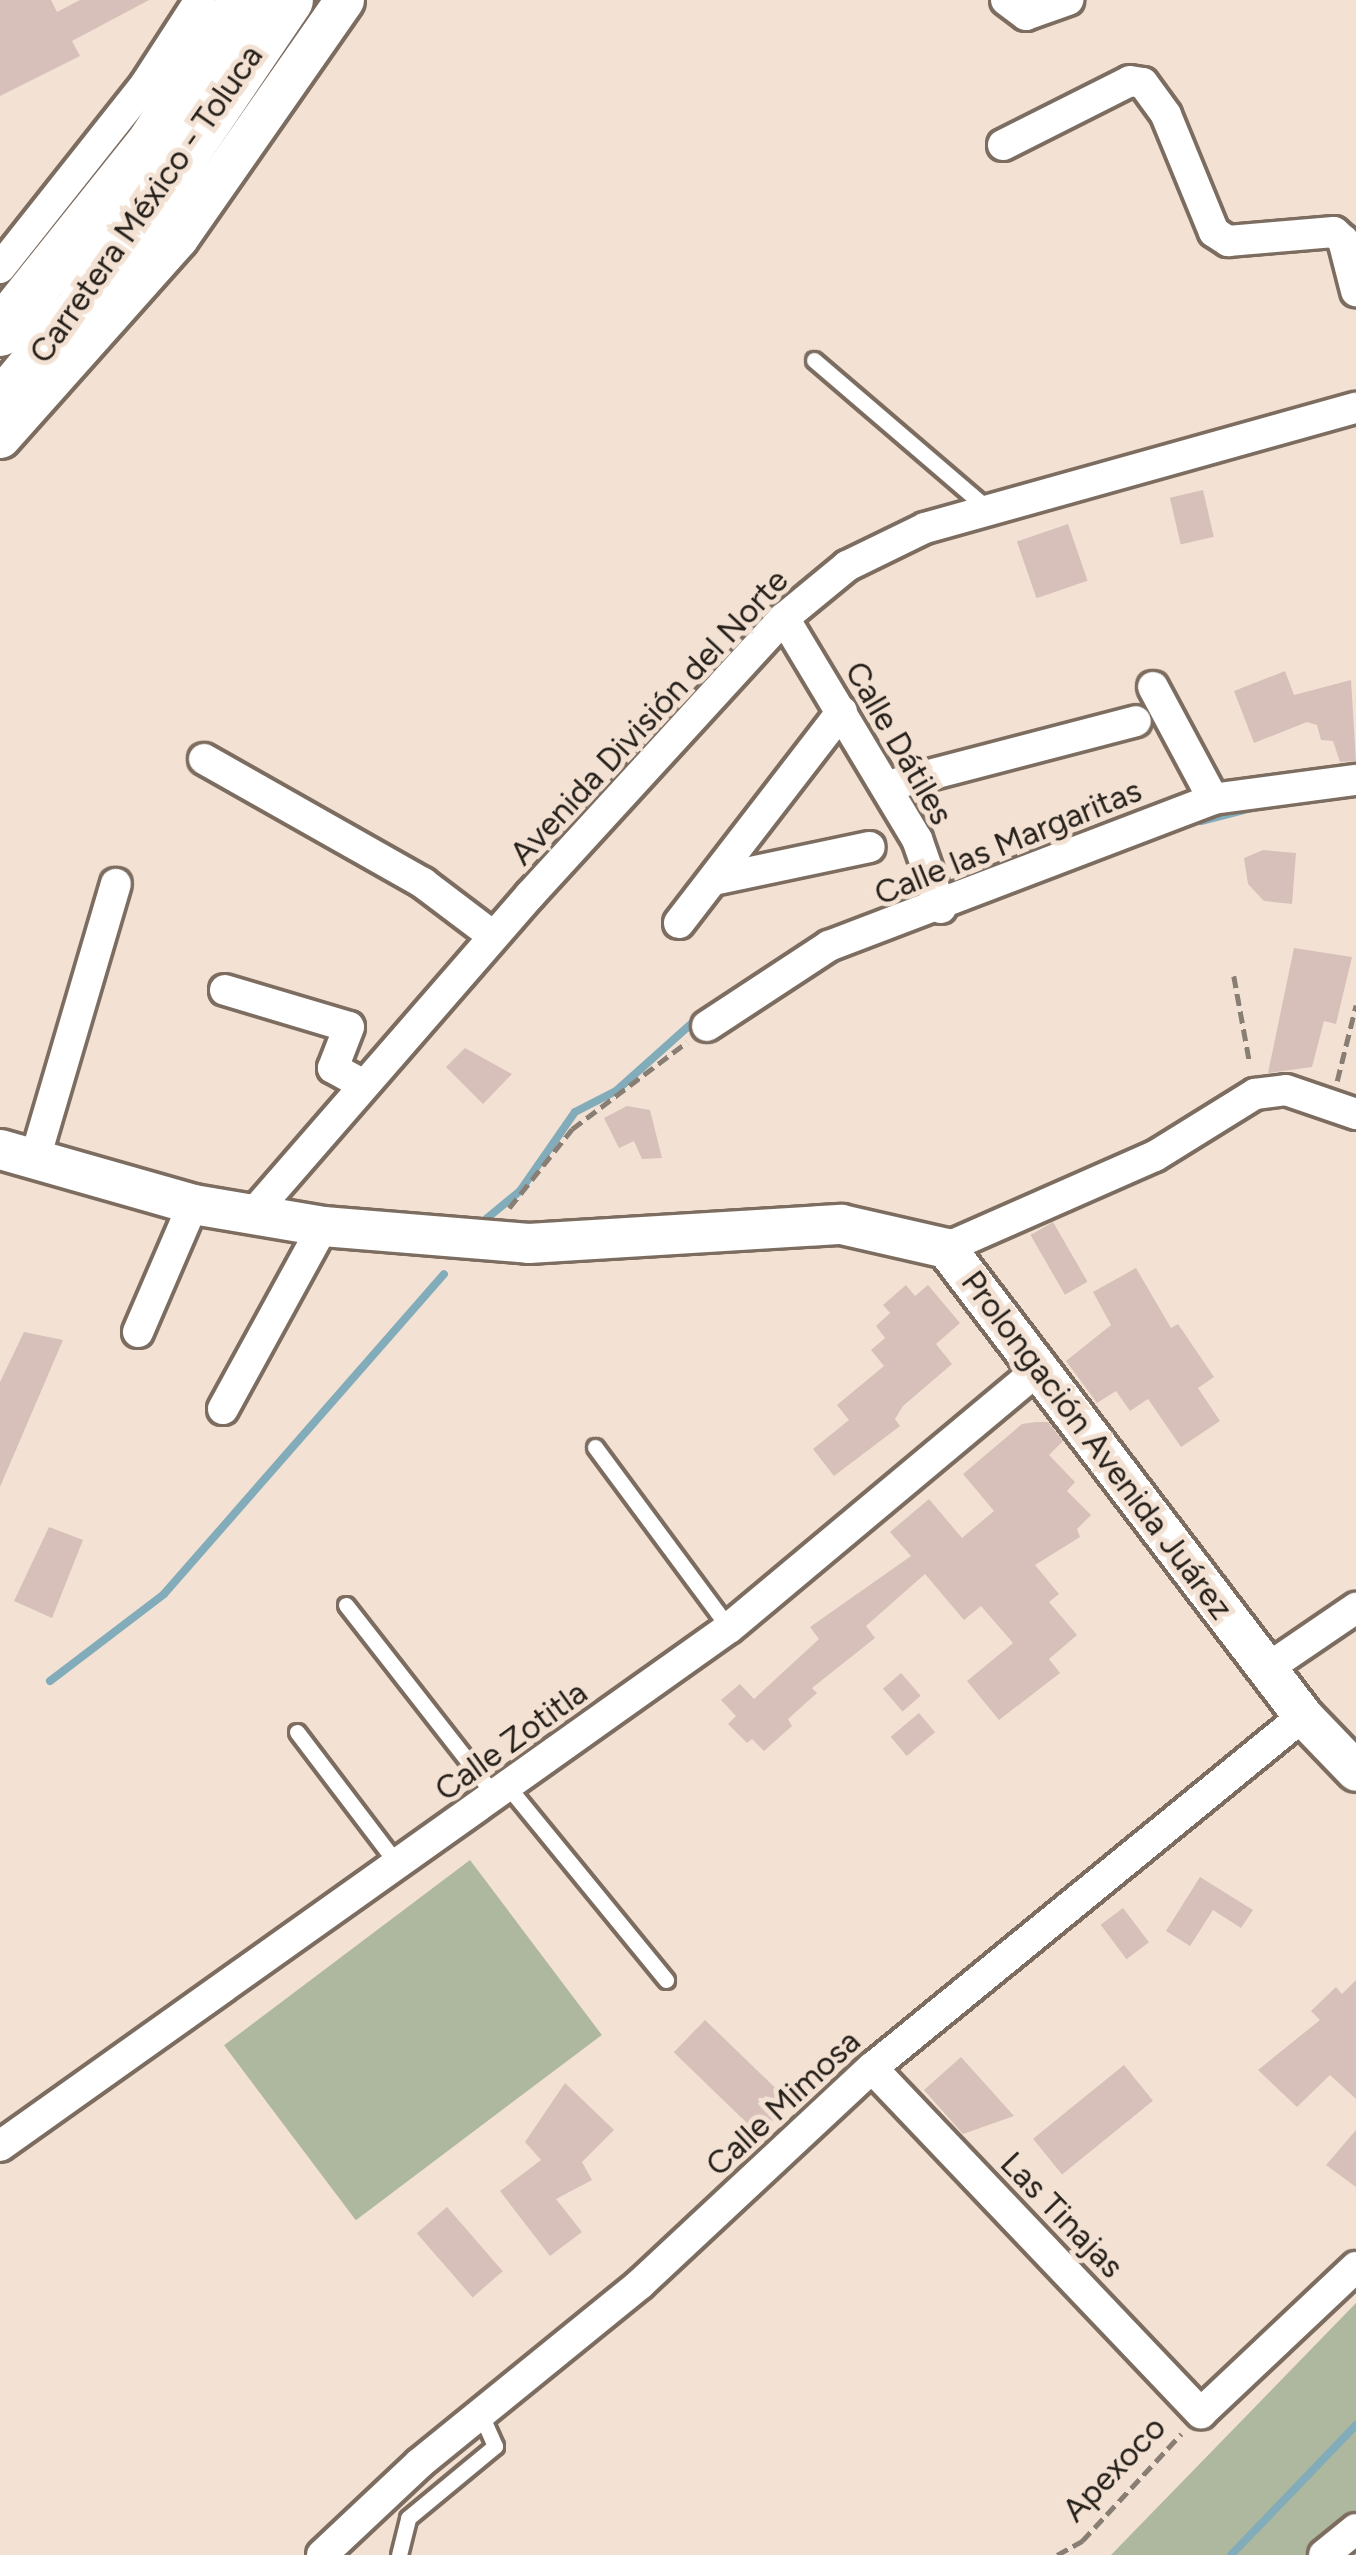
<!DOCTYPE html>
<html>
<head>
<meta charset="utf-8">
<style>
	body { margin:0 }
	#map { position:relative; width:1356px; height:2555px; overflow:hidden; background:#f3e2d3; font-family:Figtree,sans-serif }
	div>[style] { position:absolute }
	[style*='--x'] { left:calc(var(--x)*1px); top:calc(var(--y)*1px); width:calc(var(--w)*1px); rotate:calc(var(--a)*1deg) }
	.green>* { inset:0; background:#aeb89e; transform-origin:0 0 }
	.stream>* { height:8px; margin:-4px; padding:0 4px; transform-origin:4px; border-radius:4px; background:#82acba }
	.building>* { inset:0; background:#d6c0b9; transform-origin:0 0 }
	.path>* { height:4.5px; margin-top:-2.25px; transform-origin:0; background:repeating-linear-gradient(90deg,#897e74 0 12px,transparent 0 18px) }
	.roads { filter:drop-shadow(3px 0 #7c6d60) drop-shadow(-3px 0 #7c6d60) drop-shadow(0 3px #7c6d60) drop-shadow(0 -3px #7c6d60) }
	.service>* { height:15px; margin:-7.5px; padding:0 7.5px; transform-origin:7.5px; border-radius:7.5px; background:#fff }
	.minor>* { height:30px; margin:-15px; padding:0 15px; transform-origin:15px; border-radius:15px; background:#fff }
	.tertiary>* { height:39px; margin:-19.5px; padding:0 19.5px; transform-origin:19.5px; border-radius:19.5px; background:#fff }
	.primary>* { height:48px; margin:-24px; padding:0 24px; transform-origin:24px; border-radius:24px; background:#fff }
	span { translate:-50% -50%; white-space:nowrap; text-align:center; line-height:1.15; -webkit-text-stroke:10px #f3e2d3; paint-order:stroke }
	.street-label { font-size:33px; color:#26201b }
</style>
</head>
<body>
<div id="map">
	<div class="green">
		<div style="left:470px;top:1860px;width:219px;height:308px;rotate:53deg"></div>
		<div style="clip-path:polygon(1356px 2303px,1356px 2547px,1346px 2555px,1111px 2555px)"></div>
	</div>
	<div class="stream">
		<div style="--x:1201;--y:821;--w:53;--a:-14.3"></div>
		<div style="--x:486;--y:1219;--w:44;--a:-39.5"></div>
		<div style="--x:520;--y:1191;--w:96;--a:-55.2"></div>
		<div style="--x:575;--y:1112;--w:46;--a:-27.1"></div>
		<div style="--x:616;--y:1091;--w:113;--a:-41.8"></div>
		<div style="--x:50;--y:1681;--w:143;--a:-37.3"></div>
		<div style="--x:164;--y:1594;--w:425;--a:-48.8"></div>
		<div style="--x:1231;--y:2555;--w:180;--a:-46.1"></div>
	</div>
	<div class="building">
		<div style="clip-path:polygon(0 0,51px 0,57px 12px,80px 0,149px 0,72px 41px,80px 56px,0 96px)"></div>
		<div style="left:1203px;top:490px;width:48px;height:34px;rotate:77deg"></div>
		<div style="left:1068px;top:524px;width:60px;height:54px;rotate:71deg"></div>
		<div style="clip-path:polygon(1285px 671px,1294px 695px,1351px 680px,1356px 761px,1340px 762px,1333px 741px,1321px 740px,1317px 725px,1307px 722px,1254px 743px,1234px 691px)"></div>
		<div style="clip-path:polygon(1263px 850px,1296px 853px,1292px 904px,1264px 901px,1248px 884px,1244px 858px)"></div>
		<div style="clip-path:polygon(1294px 948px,1352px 957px,1336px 1024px,1324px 1021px,1312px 1067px,1268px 1073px)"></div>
		<div style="clip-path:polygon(465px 1048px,512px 1074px,483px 1104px,446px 1067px)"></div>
		<div style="clip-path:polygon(627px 1106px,650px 1110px,662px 1158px,642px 1159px,634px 1141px,619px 1148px,604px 1118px)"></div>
		<div style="left:1053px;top:1222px;width:69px;height:26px;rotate:60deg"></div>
		<div style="clip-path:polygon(1136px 1268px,1171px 1328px,1178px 1324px,1214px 1377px,1198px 1388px,1220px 1421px,1181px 1447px,1148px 1399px,1130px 1411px,1116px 1391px,1097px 1403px,1066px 1361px,1111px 1325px,1093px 1292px)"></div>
		<div style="clip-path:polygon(906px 1285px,915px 1296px,928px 1285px,960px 1323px,936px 1344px,952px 1364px,903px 1406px,895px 1419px,900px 1426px,834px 1476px,813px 1449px,849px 1420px,837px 1405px,884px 1366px,871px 1350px,885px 1338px,876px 1326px,890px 1313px,883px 1305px)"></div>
		<div style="clip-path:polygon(24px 1332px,63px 1340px,0 1487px,0 1382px)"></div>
		<div style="clip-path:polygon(1036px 1422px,1048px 1422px,1063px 1441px,1049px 1455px,1075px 1482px,1067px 1491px,1091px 1515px,1077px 1529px,1080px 1537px,1035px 1565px,1059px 1594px,1049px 1602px,1077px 1635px,1049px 1659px,1060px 1673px,999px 1720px,967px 1681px,1013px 1643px,981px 1606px,964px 1620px,925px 1574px,866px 1626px,875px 1638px,812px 1688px,817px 1693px,788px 1719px,792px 1726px,764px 1751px,752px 1739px,747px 1743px,728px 1724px,736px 1716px,721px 1700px,740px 1684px,754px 1699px,819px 1639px,810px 1627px,911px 1556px,890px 1532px,929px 1499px,962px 1538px,994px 1511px,963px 1474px,1022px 1424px)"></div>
		<div style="clip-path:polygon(49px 1527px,83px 1540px,52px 1618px,14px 1601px)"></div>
		<div style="left:901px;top:1673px;width:30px;height:24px;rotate:49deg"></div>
		<div style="left:919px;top:1713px;width:25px;height:37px;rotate:50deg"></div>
		<div style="clip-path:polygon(1200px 1877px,1253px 1910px,1241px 1928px,1213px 1910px,1190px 1946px,1166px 1931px)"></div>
		<div style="left:1123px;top:1908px;width:43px;height:28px;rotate:53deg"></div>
		<div style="clip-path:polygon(1356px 1980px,1356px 2099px,1330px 2075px,1297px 2107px,1258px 2070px,1320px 2020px,1311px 2011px,1336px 1987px,1342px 1994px)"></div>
		<div style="left:705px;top:2020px;width:119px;height:45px;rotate:44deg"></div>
		<div style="clip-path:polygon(961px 2057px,1014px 2116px,963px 2134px,924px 2090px)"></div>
		<div style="left:1124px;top:2065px;width:46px;height:117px;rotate:51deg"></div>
		<div style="clip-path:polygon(565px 2083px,614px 2130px,582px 2162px,592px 2180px,556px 2199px,582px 2232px,550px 2256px,500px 2191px,541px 2160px,525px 2142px)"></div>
		<div style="clip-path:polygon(1356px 2130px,1356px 2187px,1326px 2165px)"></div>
		<div style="left:447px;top:2207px;width:85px;height:40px;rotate:49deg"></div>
	</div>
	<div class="path">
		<div style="--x:1234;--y:976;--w:89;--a:79.7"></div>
		<div style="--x:1337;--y:1081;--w:78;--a:-76"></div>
		<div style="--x:509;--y:1208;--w:101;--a:-51.4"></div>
		<div style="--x:572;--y:1129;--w:144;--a:-37.1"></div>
		<div style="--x:1057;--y:2555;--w:29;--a:-29"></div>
		<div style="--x:1082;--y:2541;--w:146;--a:-47.2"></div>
	</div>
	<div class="roads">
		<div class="service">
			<div style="--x:814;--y:360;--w:230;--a:40.6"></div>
			<div style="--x:595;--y:1447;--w:225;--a:53.5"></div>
			<div style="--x:346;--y:1605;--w:244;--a:52"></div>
			<div style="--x:297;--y:1732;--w:167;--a:52.8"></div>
			<div style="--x:509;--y:1788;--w:248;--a:50.7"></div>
			<div style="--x:399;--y:2555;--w:38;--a:-76"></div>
			<div style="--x:408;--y:2518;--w:113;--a:-39.6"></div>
			<div style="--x:495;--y:2446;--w:34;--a:-114"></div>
		</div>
		<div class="minor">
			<div style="--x:1006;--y:0;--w:25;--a:37"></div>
			<div style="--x:1026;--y:15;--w:45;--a:-19.7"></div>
			<div style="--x:1003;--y:145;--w:142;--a:-26.7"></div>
			<div style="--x:1130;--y:81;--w:13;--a:9"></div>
			<div style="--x:1143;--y:83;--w:39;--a:54"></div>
			<div style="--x:1166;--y:115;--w:126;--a:67.7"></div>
			<div style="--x:1214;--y:232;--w:17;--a:33"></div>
			<div style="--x:1228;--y:241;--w:106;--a:-4.9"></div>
			<div style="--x:1334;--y:232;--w:12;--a:42"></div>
			<div style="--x:1343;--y:240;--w:53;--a:75.7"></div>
			<div style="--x:0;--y:268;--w:233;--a:-51.6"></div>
			<div style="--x:145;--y:85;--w:101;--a:-57.1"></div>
			<div style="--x:784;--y:618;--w:258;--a:59"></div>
			<div style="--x:917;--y:839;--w:73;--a:70.8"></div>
			<div style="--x:1153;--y:687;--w:127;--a:61.8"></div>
			<div style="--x:204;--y:759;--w:252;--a:29.5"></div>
			<div style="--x:423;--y:883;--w:88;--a:37.1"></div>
			<div style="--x:887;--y:786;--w:257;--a:-14.6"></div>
			<div style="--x:713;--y:880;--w:160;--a:-11.9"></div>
			<div style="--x:679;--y:923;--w:267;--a:-52.4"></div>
			<div style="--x:225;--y:990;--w:129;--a:16.6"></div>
			<div style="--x:349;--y:1027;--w:44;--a:111.3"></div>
			<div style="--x:333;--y:1068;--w:35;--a:29"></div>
			<div style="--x:707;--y:1026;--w:146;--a:-33.3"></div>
			<div style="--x:829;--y:946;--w:411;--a:-20.9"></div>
			<div style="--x:1213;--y:799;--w:144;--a:-7.6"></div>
			<div style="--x:34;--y:1162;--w:290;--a:-73.6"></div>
			<div style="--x:251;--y:1216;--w:425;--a:-49"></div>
			<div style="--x:530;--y:895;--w:376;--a:-47.5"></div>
			<div style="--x:784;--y:618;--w:82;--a:-39.5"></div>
			<div style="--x:847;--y:566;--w:87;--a:-26"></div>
			<div style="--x:925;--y:528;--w:447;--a:-15.6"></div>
			<div style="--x:946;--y:1248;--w:228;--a:-23.8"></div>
			<div style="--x:1155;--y:1156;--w:118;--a:-31.8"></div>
			<div style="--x:1255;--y:1094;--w:31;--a:-7"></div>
			<div style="--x:1286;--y:1090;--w:74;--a:18.9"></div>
			<div style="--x:138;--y:1332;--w:139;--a:-66.7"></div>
			<div style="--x:223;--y:1409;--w:209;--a:-61.3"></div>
			<div style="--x:1268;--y:1668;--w:107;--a:-34.3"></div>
			<div style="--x:872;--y:2068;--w:477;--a:46.4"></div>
			<div style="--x:1201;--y:2413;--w:213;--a:-43.3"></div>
			<div style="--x:0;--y:2146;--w:894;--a:-35.4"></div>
			<div style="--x:729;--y:1628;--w:408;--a:-39.9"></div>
			<div style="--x:322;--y:2555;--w:134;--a:-43.2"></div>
			<div style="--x:420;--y:2463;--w:284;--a:-39.1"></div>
			<div style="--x:640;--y:2284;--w:317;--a:-43"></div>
			<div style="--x:872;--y:2068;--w:556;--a:-39.24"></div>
			<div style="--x:1324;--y:2555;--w:41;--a:-39.1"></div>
		</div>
		<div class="tertiary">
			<div style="--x:0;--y:438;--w:268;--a:-48.3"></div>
			<div style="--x:178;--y:238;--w:290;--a:-55.1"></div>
			<div style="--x:0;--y:1149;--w:201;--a:15.9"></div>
			<div style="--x:193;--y:1204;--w:132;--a:9.6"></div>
			<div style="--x:323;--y:1226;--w:206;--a:4.7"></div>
			<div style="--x:528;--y:1243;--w:314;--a:-3.5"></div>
			<div style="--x:841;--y:1224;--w:108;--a:12.9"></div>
			<div style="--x:946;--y:1248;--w:589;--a:52.66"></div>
			<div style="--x:1303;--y:1716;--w:76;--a:46.1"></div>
		</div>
		<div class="primary">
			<div style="--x:0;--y:332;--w:242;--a:-51.4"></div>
			<div style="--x:151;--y:143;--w:171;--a:-57"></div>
			<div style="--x:0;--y:405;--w:129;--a:-50.4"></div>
			<div style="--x:82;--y:306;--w:369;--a:-55.9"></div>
		</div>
	</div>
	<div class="street-label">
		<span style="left:146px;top:204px;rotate:-55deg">Carretera México - Toluca</span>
		<span style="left:649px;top:717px;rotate:-47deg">Avenida División del Norte</span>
		<span style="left:899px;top:743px;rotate:60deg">Calle Dátiles</span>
		<span style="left:1008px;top:842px;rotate:-22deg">Calle las Margaritas</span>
		<span style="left:1097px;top:1445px;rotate:53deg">Prolongación Avenida Juárez</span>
		<span style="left:511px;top:1741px;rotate:-36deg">Calle Zotitla</span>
		<span style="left:783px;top:2103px;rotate:-43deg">Calle Mimosa</span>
		<span style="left:1062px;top:2215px;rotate:46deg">Las Tinajas</span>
		<span style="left:1114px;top:2469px;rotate:-46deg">Apexoco</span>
	</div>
</div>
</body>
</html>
